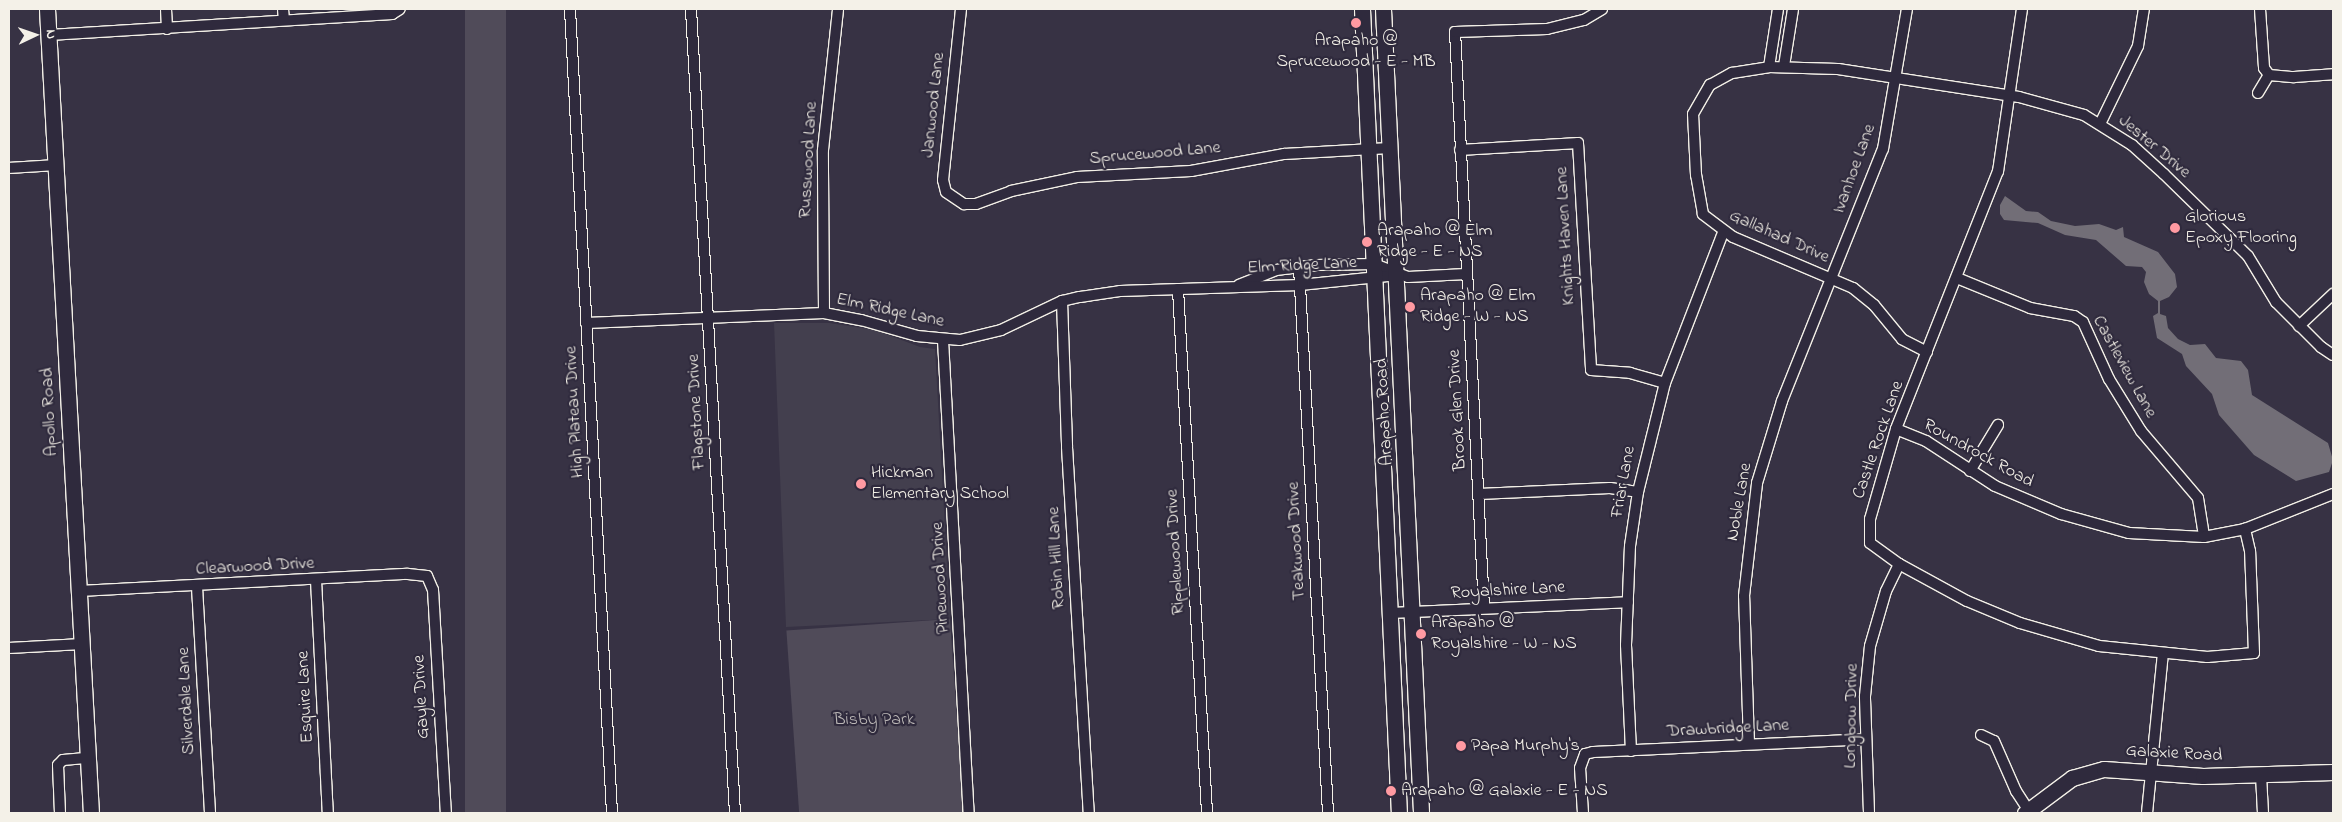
<!DOCTYPE html>
<html>
<head>
<meta charset="utf-8">
<style>
	body { margin:0 }
	#map { position:relative; width:2342px; height:822px; overflow:hidden; background:#373244; font-family:"Indie Flower",sans-serif }
	div>[style] { position:absolute }
	[style*='--x'] { left:calc(var(--x)*1px); top:calc(var(--y)*1px); width:calc(var(--w)*1px); rotate:calc(var(--a)*1deg) }
	.built>* { inset:0; background:#433f4e }
	.green>* { inset:0; background:#504b59; transform-origin:0 0 }
	.water>* { inset:0; background:#726e77 }
	.roads { filter:drop-shadow(1px 0 #f4f1e8) drop-shadow(-1px 0 #f4f1e8) drop-shadow(0 1px #f4f1e8) drop-shadow(0 -1px #f4f1e8) }
	.street>* { height:10px; margin:-5px; padding:0 5px; transform-origin:5px; border-radius:5px; background:#2f2a3d }
	.secondary>* { height:15px; margin:-7.5px; padding:0 7.5px; transform-origin:7.5px; border-radius:7.5px; background:#2f2a3d }
	.dots>* { width:14px; height:14px; translate:-50% -50%; box-sizing:border-box; border:2px solid #2f2a3d; border-radius:50% }
	span { translate:-50% -50%; white-space:nowrap; text-align:center; line-height:1.15; -webkit-text-stroke:4.5px #2f2a3d; paint-order:stroke }
	.poi-label { font-size:18px; color:#f4f1e8 }
	.left { translate:0 -50%; text-align:left }
	.street-label { font-size:18px; color:#f4f1e8 }
	.park-label { font-size:18px; color:#bbb7b6 }
	.frame { position:absolute; inset:0; border:10px solid #f4f1e8; pointer-events:none }
	.north { position:absolute; left:10px; top:10px; width:50px; height:50px; -webkit-text-stroke:4px #2f2a3d; paint-order:stroke; rotate:87deg; font-size:14px; font-weight:700; line-height:20px; text-align:center; color:#f4f1e8 }
	.north::after { content:''; display:block; margin:auto; width:18px; height:22px; background:#f4f1e8; clip-path:polygon(50% 0,100% 100%,50% 72%,0 100%) }
</style>
</head>
<body>
<div id="map">
	<div class="built">
		<div style="clip-path:polygon(774px 323px,829px 323px,875px 330px,920px 347px,935px 349px,950px 619px,786px 627px)"></div>
	</div>
	<div class="green">
		<div style="left:465px;top:9px;width:41px;height:805px"></div>
		<div style="left:950px;top:619px;width:194px;height:164px;rotate:86deg"></div>
	</div>
	<div class="water">
		<div style="clip-path:polygon(2005px 196px,2026px 211px,2038px 212px,2051px 221px,2075px 226px,2099px 224px,2116px 230px,2123px 227px,2124px 237px,2158px 252px,2175px 274px,2177px 287px,2169px 297px,2160px 301px,2160px 314px,2166px 316px,2168px 328px,2178px 339px,2190px 345px,2205px 344px,2216px 358px,2241px 361px,2248px 370px,2252px 395px,2328px 443px,2333px 460px,2329px 472px,2296px 481px,2254px 455px,2219px 415px,2212px 394px,2186px 366px,2182px 354px,2157px 338px,2153px 316px,2158px 313px,2158px 301px,2149px 294px,2144px 282px,2146px 272px,2142px 267px,2126px 266px,2096px 240px,2065px 235px,2038px 223px,2004px 220px,2000px 214px,2000px 205px)"></div>
	</div>
	<div class="roads">
		<div class="street">
			<div style="--x:166;--y:9;--w:20;--a:87"></div>
			<div style="--x:283;--y:9;--w:11;--a:85"></div>
			<div style="--x:570;--y:9;--w:805;--a:87.01"></div>
			<div style="--x:691;--y:9;--w:805;--a:86.87"></div>
			<div style="--x:961;--y:9;--w:172;--a:96"></div>
			<div style="--x:943;--y:180;--w:12;--a:76"></div>
			<div style="--x:946;--y:192;--w:22;--a:34"></div>
			<div style="--x:964;--y:204;--w:12;--a:0"></div>
			<div style="--x:976;--y:204;--w:37;--a:-20"></div>
			<div style="--x:1011;--y:191;--w:67;--a:-12"></div>
			<div style="--x:1077;--y:177;--w:114;--a:-3"></div>
			<div style="--x:1191;--y:171;--w:95;--a:-10.4"></div>
			<div style="--x:1284;--y:154;--w:106;--a:-3.2"></div>
			<div style="--x:2022;--y:9;--w:164;--a:98.4"></div>
			<div style="--x:1998;--y:171;--w:277;--a:111.6"></div>
			<div style="--x:1896;--y:429;--w:94;--a:106.1"></div>
			<div style="--x:1870;--y:519;--w:24;--a:90"></div>
			<div style="--x:1870;--y:543;--w:36;--a:36"></div>
			<div style="--x:1899;--y:564;--w:77;--a:28.6"></div>
			<div style="--x:1967;--y:601;--w:57;--a:22.5"></div>
			<div style="--x:2020;--y:623;--w:82;--a:16.2"></div>
			<div style="--x:2099;--y:646;--w:109;--a:5.8"></div>
			<div style="--x:2207;--y:657;--w:47;--a:-4.9"></div>
			<div style="--x:2254;--y:653;--w:102;--a:-92.2"></div>
			<div style="--x:2250;--y:551;--w:23;--a:-103"></div>
			<div style="--x:2260;--y:9;--w:59;--a:86.1"></div>
			<div style="--x:2264;--y:68;--w:9;--a:54"></div>
			<div style="--x:2269;--y:75;--w:25;--a:5"></div>
			<div style="--x:2294;--y:77;--w:39;--a:-4"></div>
			<div style="--x:49;--y:35;--w:344;--a:-3.5"></div>
			<div style="--x:392;--y:14;--w:9;--a:-32"></div>
			<div style="--x:1784;--y:66;--w:58;--a:-81"></div>
			<div style="--x:1769;--y:67;--w:59;--a:-81.2"></div>
			<div style="--x:2258;--y:93;--w:21;--a:-59"></div>
			<div style="--x:2100;--y:124;--w:87;--a:-64"></div>
			<div style="--x:2138;--y:46;--w:37;--a:-81"></div>
			<div style="--x:1460;--y:150;--w:118;--a:-3.4"></div>
			<div style="--x:1578;--y:143;--w:227;--a:86.7"></div>
			<div style="--x:1591;--y:370;--w:39;--a:4"></div>
			<div style="--x:1630;--y:373;--w:36;--a:16"></div>
			<div style="--x:9;--y:168;--w:47;--a:-3.7"></div>
			<div style="--x:1299;--y:267;--w:547;--a:86.96"></div>
			<div style="--x:1957;--y:278;--w:79;--a:22.3"></div>
			<div style="--x:2030;--y:308;--w:45;--a:10.3"></div>
			<div style="--x:2074;--y:316;--w:11;--a:34"></div>
			<div style="--x:2083;--y:322;--w:63;--a:65.5"></div>
			<div style="--x:2109;--y:379;--w:61;--a:58.4"></div>
			<div style="--x:2141;--y:431;--w:88;--a:49.6"></div>
			<div style="--x:2198;--y:498;--w:39;--a:81"></div>
			<div style="--x:1239;--y:285;--w:40;--a:-22"></div>
			<div style="--x:1276;--y:270;--w:41;--a:-7"></div>
			<div style="--x:1317;--y:265;--w:57;--a:-1"></div>
			<div style="--x:1374;--y:264;--w:36;--a:21"></div>
			<div style="--x:1408;--y:277;--w:58;--a:-3"></div>
			<div style="--x:1178;--y:289;--w:525;--a:86.83"></div>
			<div style="--x:1062;--y:301;--w:146;--a:88"></div>
			<div style="--x:1067;--y:447;--w:367;--a:86.6"></div>
			<div style="--x:824;--y:313;--w:163;--a:-90.4"></div>
			<div style="--x:823;--y:150;--w:142;--a:-83.9"></div>
			<div style="--x:586;--y:323;--w:238;--a:-2.4"></div>
			<div style="--x:824;--y:313;--w:38;--a:11"></div>
			<div style="--x:861;--y:320;--w:58;--a:15.9"></div>
			<div style="--x:917;--y:336;--w:43;--a:5.3"></div>
			<div style="--x:960;--y:340;--w:42;--a:-13.7"></div>
			<div style="--x:1001;--y:330;--w:68;--a:-25.4"></div>
			<div style="--x:1062;--y:301;--w:18;--a:-13"></div>
			<div style="--x:1080;--y:297;--w:40;--a:-8.5"></div>
			<div style="--x:1120;--y:291;--w:180;--a:-1.9"></div>
			<div style="--x:1300;--y:285;--w:98;--a:-5.9"></div>
			<div style="--x:2299;--y:326;--w:47;--a:-43.3"></div>
			<div style="--x:943;--y:340;--w:474;--a:86.9"></div>
			<div style="--x:1927;--y:352;--w:28;--a:-153"></div>
			<div style="--x:1902;--y:339;--w:44;--a:-129.5"></div>
			<div style="--x:1874;--y:305;--w:27;--a:-141"></div>
			<div style="--x:1853;--y:288;--w:130;--a:-157"></div>
			<div style="--x:1733;--y:237;--w:38;--a:-143"></div>
			<div style="--x:1703;--y:214;--w:40;--a:-100"></div>
			<div style="--x:1696;--y:175;--w:61;--a:-92.8"></div>
			<div style="--x:1693;--y:114;--w:34;--a:-60"></div>
			<div style="--x:1710;--y:85;--w:25;--a:-29"></div>
			<div style="--x:1732;--y:73;--w:37;--a:-9"></div>
			<div style="--x:1769;--y:67;--w:69;--a:1.7"></div>
			<div style="--x:1838;--y:69;--w:183;--a:8.8"></div>
			<div style="--x:2019;--y:97;--w:67;--a:15.5"></div>
			<div style="--x:2084;--y:115;--w:57;--a:32"></div>
			<div style="--x:2132;--y:145;--w:43;--a:42.2"></div>
			<div style="--x:2164;--y:174;--w:117;--a:44.3"></div>
			<div style="--x:2248;--y:256;--w:54;--a:58.7"></div>
			<div style="--x:2276;--y:302;--w:64;--a:45"></div>
			<div style="--x:2321;--y:347;--w:14;--a:34"></div>
			<div style="--x:1896;--y:429;--w:32;--a:22"></div>
			<div style="--x:1926;--y:441;--w:82;--a:33.1"></div>
			<div style="--x:1995;--y:486;--w:72;--a:23"></div>
			<div style="--x:2061;--y:514;--w:71;--a:15.6"></div>
			<div style="--x:2129;--y:533;--w:75;--a:3.1"></div>
			<div style="--x:2204;--y:537;--w:42;--a:-11"></div>
			<div style="--x:2245;--y:529;--w:95;--a:-21.7"></div>
			<div style="--x:1970;--y:471;--w:54;--a:-58.7"></div>
			<div style="--x:1479;--y:494;--w:131;--a:-2.6"></div>
			<div style="--x:1610;--y:488;--w:28;--a:8"></div>
			<div style="--x:316;--y:580;--w:233;--a:87.1"></div>
			<div style="--x:197;--y:587;--w:226;--a:86.7"></div>
			<div style="--x:79;--y:591;--w:329;--a:-3"></div>
			<div style="--x:408;--y:574;--w:19;--a:6"></div>
			<div style="--x:427;--y:576;--w:15;--a:67"></div>
			<div style="--x:433;--y:590;--w:223;--a:86.7"></div>
			<div style="--x:1484;--y:608;--w:577;--a:-92.88"></div>
			<div style="--x:1455;--y:32;--w:92;--a:-1.9"></div>
			<div style="--x:1547;--y:29;--w:38;--a:-14"></div>
			<div style="--x:1584;--y:20;--w:21;--a:-31"></div>
			<div style="--x:1390;--y:613;--w:238;--a:-2.6"></div>
			<div style="--x:9;--y:648;--w:73;--a:-3.1"></div>
			<div style="--x:1981;--y:735;--w:14;--a:25"></div>
			<div style="--x:1994;--y:741;--w:55;--a:66.3"></div>
			<div style="--x:2016;--y:791;--w:24;--a:57"></div>
			<div style="--x:1749;--y:744;--w:148;--a:-91.9"></div>
			<div style="--x:1744;--y:596;--w:114;--a:-83.4"></div>
			<div style="--x:1757;--y:483;--w:86;--a:-73"></div>
			<div style="--x:1782;--y:401;--w:271;--a:-68.2"></div>
			<div style="--x:1883;--y:149;--w:142;--a:-80.3"></div>
			<div style="--x:1631;--y:751;--w:106;--a:-92.7"></div>
			<div style="--x:1626;--y:645;--w:99;--a:-87.7"></div>
			<div style="--x:1630;--y:546;--w:55;--a:-81.6"></div>
			<div style="--x:1638;--y:492;--w:112;--a:-76.1"></div>
			<div style="--x:1665;--y:383;--w:161;--a:-68.9"></div>
			<div style="--x:2261;--y:775;--w:38;--a:87"></div>
			<div style="--x:60;--y:813;--w:48;--a:-92.4"></div>
			<div style="--x:58;--y:765;--w:7;--a:-45"></div>
			<div style="--x:63;--y:760;--w:25;--a:-5"></div>
			<div style="--x:1583;--y:813;--w:45;--a:-93.8"></div>
			<div style="--x:1580;--y:768;--w:15;--a:-70"></div>
			<div style="--x:1585;--y:754;--w:8;--a:-14"></div>
			<div style="--x:1593;--y:752;--w:273;--a:-2.7"></div>
			<div style="--x:1869;--y:813;--w:117;--a:-92"></div>
			<div style="--x:1865;--y:696;--w:50;--a:-84.3"></div>
			<div style="--x:1870;--y:646;--w:57;--a:-73.8"></div>
			<div style="--x:1886;--y:591;--w:30;--a:-64"></div>
			<div style="--x:2147;--y:813;--w:160;--a:-84.3"></div>
		</div>
		<div class="secondary">
			<div style="--x:47;--y:9;--w:805;--a:86.87"></div>
			<div style="--x:1362;--y:9;--w:805;--a:87.37"></div>
			<div style="--x:1383;--y:9;--w:805;--a:87.29"></div>
			<div style="--x:2025;--y:813;--w:59;--a:-36.7"></div>
			<div style="--x:2072;--y:778;--w:33;--a:-16"></div>
			<div style="--x:2104;--y:769;--w:99;--a:4"></div>
			<div style="--x:2203;--y:776;--w:130;--a:-1.8"></div>
		</div>
	</div>
	<div class="dots">
		<div style="left:1356px;top:23px;background:#ff9aa2"></div>
		<div style="left:2175px;top:228px;background:#ff9aa2"></div>
		<div style="left:1367px;top:242px;background:#ff9aa2"></div>
		<div style="left:1410px;top:307px;background:#ff9aa2"></div>
		<div style="left:861px;top:484px;background:#ff9aa2"></div>
		<div style="left:1421px;top:634px;background:#ff9aa2"></div>
		<div style="left:1461px;top:746px;background:#ff9aa2"></div>
		<div style="left:1391px;top:791px;background:#ff9aa2"></div>
	</div>
	<div class="poi-label">
		<span style="left:1356px;top:52px">Arapaho @<br>Sprucewood - E - MB</span>
		<span class="left" style="left:2185px;top:228px">Glorious<br>Epoxy Flooring</span>
		<span class="left" style="left:1377px;top:242px">Arapaho @ Elm<br>Ridge - E - NS</span>
		<span class="left" style="left:1420px;top:307px">Arapaho @ Elm<br>Ridge - W - NS</span>
		<span class="left" style="left:871px;top:484px">Hickman<br>Elementary School</span>
		<span class="left" style="left:1431px;top:634px">Arapaho @<br>Royalshire - W - NS</span>
		<span class="left" style="left:1471px;top:746px">Papa Murphy's</span>
		<span class="left" style="left:1401px;top:791px">Arapaho @ Galaxie - E - NS</span>
	</div>
	<div class="street-label">
		<span style="left:934px;top:105px;rotate:-84deg">Janwood Lane</span>
		<span style="left:2154px;top:147px;rotate:40deg">Jester Drive</span>
		<span style="left:1155px;top:154px;rotate:-5deg">Sprucewood Lane</span>
		<span style="left:809px;top:160px;rotate:-87deg">Russwood Lane</span>
		<span style="left:1855px;top:169px;rotate:-70deg">Ivanhoe Lane</span>
		<span style="left:1566px;top:236px;rotate:-93deg">Knights Haven Lane</span>
		<span style="left:1779px;top:237px;rotate:24deg">Gallahad Drive</span>
		<span style="left:1302px;top:266px;rotate:-3deg">Elm Ridge Lane</span>
		<span style="left:890px;top:311px;rotate:12deg">Elm Ridge Lane</span>
		<span style="left:2124px;top:367px;rotate:61deg">Castleview Lane</span>
		<span style="left:1458px;top:410px;rotate:-93deg">Brook Glen Drive</span>
		<span style="left:50px;top:412px;rotate:-93deg">Apollo Road</span>
		<span style="left:575px;top:412px;rotate:-93deg">High Plateau Drive</span>
		<span style="left:697px;top:412px;rotate:-93deg">Flagstone Drive</span>
		<span style="left:1385px;top:412px;rotate:-93deg">Arapaho Road</span>
		<span style="left:1879px;top:440px;rotate:-71deg">Castle Rock Lane</span>
		<span style="left:1978px;top:454px;rotate:29deg">Roundrock Road</span>
		<span style="left:1624px;top:482px;rotate:-80deg">Friar Lane</span>
		<span style="left:1740px;top:502px;rotate:-80deg">Noble Lane</span>
		<span style="left:1297px;top:541px;rotate:-93deg">Teakwood Drive</span>
		<span style="left:1176px;top:552px;rotate:-93deg">Ripplewood Drive</span>
		<span style="left:1057px;top:558px;rotate:-93deg">Robin Hill Lane</span>
		<span style="left:255px;top:567px;rotate:-3deg">Clearwood Drive</span>
		<span style="left:941px;top:578px;rotate:-93deg">Pinewood Drive</span>
		<span style="left:1508px;top:591px;rotate:-3deg">Royalshire Lane</span>
		<span style="left:306px;top:697px;rotate:-93deg">Esquire Lane</span>
		<span style="left:422px;top:697px;rotate:-93deg">Gayle Drive</span>
		<span style="left:187px;top:701px;rotate:-93deg">Silverdale Lane</span>
		<span style="left:1852px;top:716px;rotate:-89deg">Longbow Drive</span>
		<span style="left:1728px;top:729px;rotate:-3deg">Drawbridge Lane</span>
		<span style="left:2174px;top:754px;rotate:3deg">Galaxie Road</span>
	</div>
	<div class="park-label">
		<span style="left:874px;top:720px">Bisby Park</span>
	</div>
	<div class="frame"></div>
	<div class="north">N</div>
</div>
</body>
</html>
